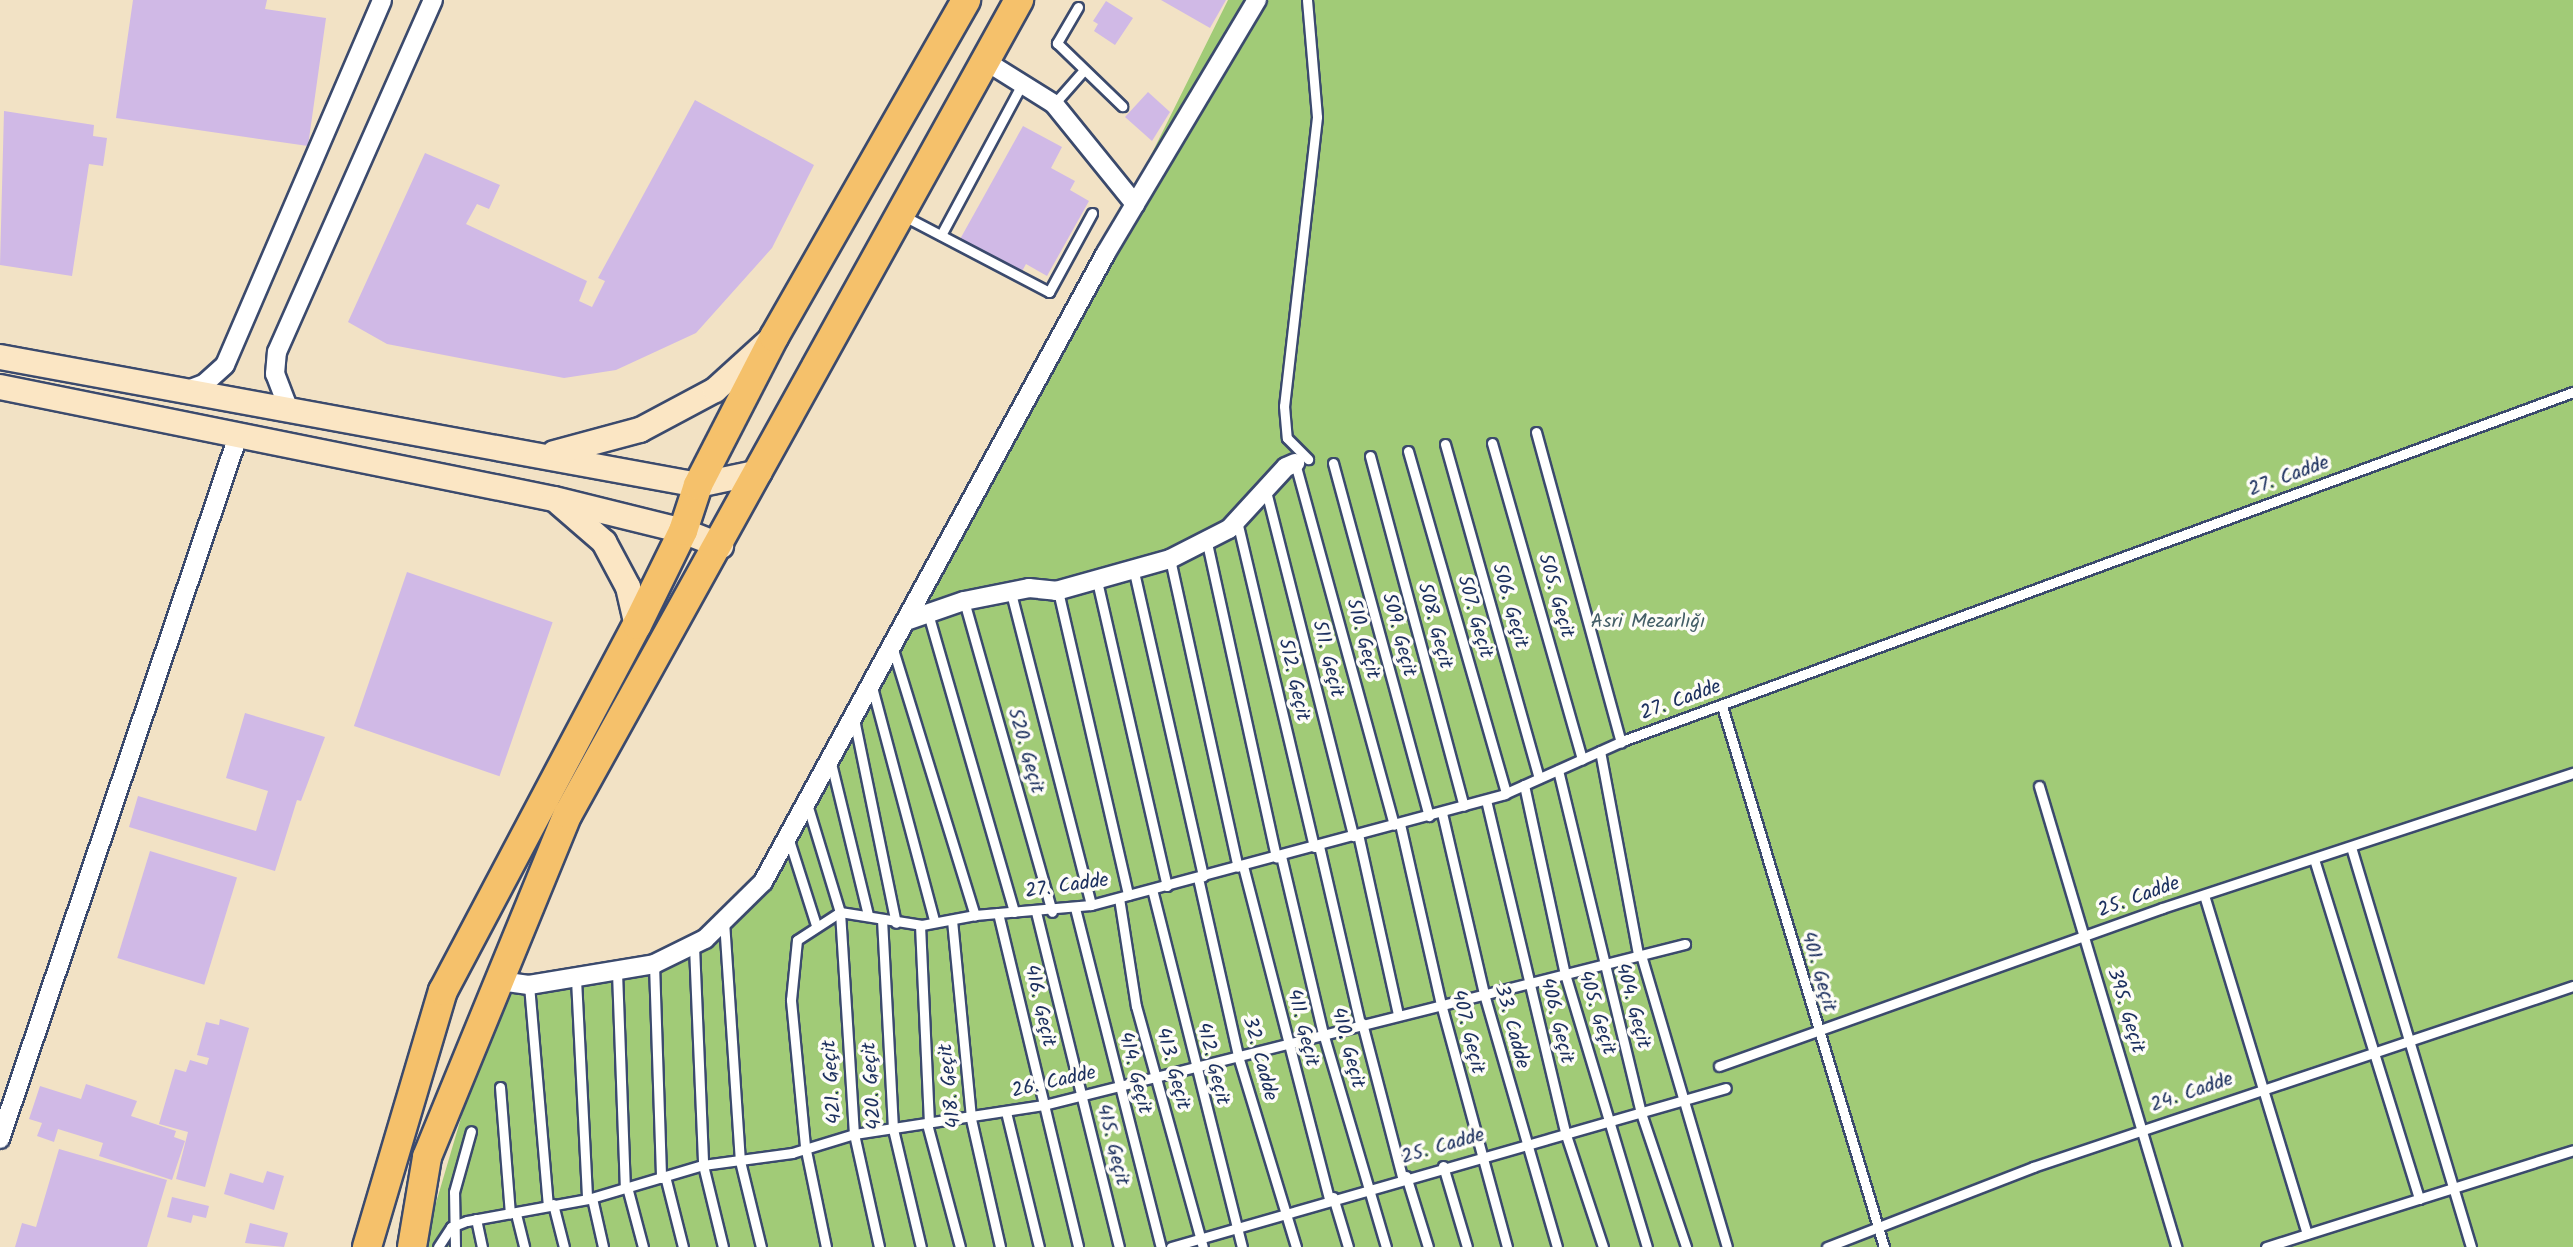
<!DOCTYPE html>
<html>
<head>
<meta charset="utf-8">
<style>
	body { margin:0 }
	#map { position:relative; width:2573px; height:1247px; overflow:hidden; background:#f2e2c5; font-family:Kalam,sans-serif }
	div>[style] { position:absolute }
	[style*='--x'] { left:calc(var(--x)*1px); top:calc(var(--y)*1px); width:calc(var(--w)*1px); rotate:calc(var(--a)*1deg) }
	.green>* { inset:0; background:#a1cb77 }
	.building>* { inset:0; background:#d0b9e6; transform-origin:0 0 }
	.roads { filter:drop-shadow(2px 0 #3b4a6d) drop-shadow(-2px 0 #3b4a6d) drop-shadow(0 2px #3b4a6d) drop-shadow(0 -2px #3b4a6d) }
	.lane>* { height:9px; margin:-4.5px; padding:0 4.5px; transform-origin:4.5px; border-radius:4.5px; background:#fff }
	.street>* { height:18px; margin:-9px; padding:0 9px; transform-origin:9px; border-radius:9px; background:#fff }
	.secondary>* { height:24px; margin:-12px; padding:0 12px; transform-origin:12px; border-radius:12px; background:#fbe6c4 }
	.primary>* { height:28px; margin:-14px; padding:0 14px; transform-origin:14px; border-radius:14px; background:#f5c16b }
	span { translate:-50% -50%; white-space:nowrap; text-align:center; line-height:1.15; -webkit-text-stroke:7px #fdfcf7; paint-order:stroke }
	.street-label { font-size:20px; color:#1b2f5e }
	.park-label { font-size:20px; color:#435e66 }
</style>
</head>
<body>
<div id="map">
	<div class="green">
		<div style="clip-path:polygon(1228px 0,2573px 0,2573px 1247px,423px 1247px,501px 982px,657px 965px,765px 886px,943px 574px)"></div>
	</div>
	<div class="building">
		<div style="clip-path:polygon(133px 0,267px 0,265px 9px,326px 18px,308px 146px,116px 118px)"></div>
		<div style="clip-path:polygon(1161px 0,1226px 0,1210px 28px)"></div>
		<div style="clip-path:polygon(1106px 1px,1133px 18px,1115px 45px,1094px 31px,1098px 24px,1093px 21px)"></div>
		<div style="clip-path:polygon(1148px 92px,1170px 112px,1152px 141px,1125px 117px)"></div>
		<div style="clip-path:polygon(695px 100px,814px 165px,772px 248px,696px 333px,616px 370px,564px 378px,387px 344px,348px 322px,425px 153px,500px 185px,489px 209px,477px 204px,466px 224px,587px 281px,579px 301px,592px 307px,605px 281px,598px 278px)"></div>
		<div style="clip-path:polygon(4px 111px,94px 125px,93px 136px,107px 138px,103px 166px,89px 164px,72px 276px,0 265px)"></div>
		<div style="clip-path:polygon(1023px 126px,1062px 147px,1051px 168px,1075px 181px,1070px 190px,1089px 201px,1047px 276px,1026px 264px,1020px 275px,959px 241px)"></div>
		<div style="left:407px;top:572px;width:154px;height:163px;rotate:19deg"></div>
		<div style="clip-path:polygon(245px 713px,325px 737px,301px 801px,297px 800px,275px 871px,129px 827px,138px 796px,256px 831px,268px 791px,226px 778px)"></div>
		<div style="left:150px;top:851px;width:91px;height:112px;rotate:17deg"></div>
		<div style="clip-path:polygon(220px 1019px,249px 1028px,205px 1187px,176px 1179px,188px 1132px,159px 1124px,175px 1069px,186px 1072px,190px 1060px,207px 1065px,209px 1058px,197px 1055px,206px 1022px,219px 1025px)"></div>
		<div style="clip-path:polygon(86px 1084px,137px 1101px,131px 1116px,176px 1131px,174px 1137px,185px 1141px,172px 1180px,99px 1156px,103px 1143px,58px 1129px,54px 1142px,37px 1136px,42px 1123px,29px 1119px,40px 1086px,81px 1099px)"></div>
		<div style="clip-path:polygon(59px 1149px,167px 1180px,147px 1247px,15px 1247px,22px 1223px,36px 1227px)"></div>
		<div style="clip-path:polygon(267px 1171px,284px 1176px,274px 1210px,224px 1194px,230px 1173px,263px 1183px)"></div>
		<div style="clip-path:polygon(172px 1197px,209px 1206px,206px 1218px,193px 1215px,191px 1223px,167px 1217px)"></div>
		<div style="clip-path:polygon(250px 1223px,288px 1233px,284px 1247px,245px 1243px)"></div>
	</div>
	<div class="roads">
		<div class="lane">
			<div style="--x:1307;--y:0;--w:117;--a:85.1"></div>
			<div style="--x:1317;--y:117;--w:291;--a:96.5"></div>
			<div style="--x:1284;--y:406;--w:32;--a:85"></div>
			<div style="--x:1287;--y:438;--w:30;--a:45"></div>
			<div style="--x:1078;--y:7;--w:42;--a:120.3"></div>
			<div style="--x:1057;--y:43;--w:91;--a:44.1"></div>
			<div style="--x:1054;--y:104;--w:45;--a:-48.6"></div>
			<div style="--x:902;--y:215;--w:166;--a:27.6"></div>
			<div style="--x:1049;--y:292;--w:90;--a:-61.4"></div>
			<div style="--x:941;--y:235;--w:171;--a:-61.8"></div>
			<div style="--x:1536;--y:432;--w:322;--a:74.7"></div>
			<div style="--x:1492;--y:443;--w:329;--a:74.1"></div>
			<div style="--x:1445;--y:444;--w:347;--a:74.3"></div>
			<div style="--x:1408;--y:451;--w:356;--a:74"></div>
			<div style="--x:1370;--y:456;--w:362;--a:75"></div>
			<div style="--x:1295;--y:463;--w:375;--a:74.7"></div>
			<div style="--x:1333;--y:463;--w:366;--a:74.8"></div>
			<div style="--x:1266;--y:491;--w:356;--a:75.8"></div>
			<div style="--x:1237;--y:521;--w:335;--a:76.7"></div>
			<div style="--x:1207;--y:543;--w:322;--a:77.6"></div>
			<div style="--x:1170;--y:559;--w:315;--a:77.6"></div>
			<div style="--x:1134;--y:572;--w:312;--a:77.2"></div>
			<div style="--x:1097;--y:581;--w:313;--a:77.1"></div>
			<div style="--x:1058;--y:591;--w:312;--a:77"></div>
			<div style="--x:1011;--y:593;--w:322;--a:75.6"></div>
			<div style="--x:964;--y:601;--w:323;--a:74.2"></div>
			<div style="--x:929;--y:617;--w:307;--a:73.9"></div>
			<div style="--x:892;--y:646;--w:282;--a:72.9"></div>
			<div style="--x:872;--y:687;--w:241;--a:75.1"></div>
			<div style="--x:1722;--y:706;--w:565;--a:73.33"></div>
			<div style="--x:854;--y:719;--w:208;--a:78.4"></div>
			<div style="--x:1600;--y:751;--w:208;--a:79.4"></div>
			<div style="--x:831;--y:763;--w:156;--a:76.3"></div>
			<div style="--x:1558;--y:770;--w:350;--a:76.4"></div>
			<div style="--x:1640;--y:1110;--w:145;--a:71.4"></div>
			<div style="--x:1524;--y:785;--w:193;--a:77.8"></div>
			<div style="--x:1565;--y:974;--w:285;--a:73.3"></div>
			<div style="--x:2039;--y:786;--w:481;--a:73.4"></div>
			<div style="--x:1486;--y:800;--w:341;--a:76.6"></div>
			<div style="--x:1565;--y:1132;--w:121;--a:71.7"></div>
			<div style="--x:808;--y:807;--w:110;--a:73.1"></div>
			<div style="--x:840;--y:912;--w:222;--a:86.4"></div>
			<div style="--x:854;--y:1134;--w:116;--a:77.5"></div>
			<div style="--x:1442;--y:813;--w:186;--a:76.9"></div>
			<div style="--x:1484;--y:994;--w:263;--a:73.9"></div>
			<div style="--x:1400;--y:824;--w:185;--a:77.2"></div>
			<div style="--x:1441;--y:1004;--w:252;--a:74.8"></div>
			<div style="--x:1358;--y:834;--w:184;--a:77.5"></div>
			<div style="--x:789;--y:840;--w:89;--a:72.4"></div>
			<div style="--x:1319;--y:846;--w:182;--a:77"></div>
			<div style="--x:2351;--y:847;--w:418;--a:73.3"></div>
			<div style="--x:1281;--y:856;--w:182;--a:76.7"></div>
			<div style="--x:1323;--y:1033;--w:223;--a:73.6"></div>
			<div style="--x:2314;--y:859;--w:356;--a:72.8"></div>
			<div style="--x:1243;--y:866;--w:343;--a:75.5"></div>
			<div style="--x:1198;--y:878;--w:182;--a:77.3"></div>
			<div style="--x:1238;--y:1056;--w:200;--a:73.1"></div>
			<div style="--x:1152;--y:889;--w:369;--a:75.9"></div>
			<div style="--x:2204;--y:895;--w:354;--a:73.1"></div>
			<div style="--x:1119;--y:898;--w:109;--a:81.1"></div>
			<div style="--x:1136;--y:1006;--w:250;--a:74.5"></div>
			<div style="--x:1075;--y:908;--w:350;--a:75.8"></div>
			<div style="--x:1036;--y:912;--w:345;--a:76.1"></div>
			<div style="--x:998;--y:913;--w:343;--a:76.5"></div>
			<div style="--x:882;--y:919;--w:210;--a:87"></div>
			<div style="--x:893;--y:1129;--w:121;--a:76.7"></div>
			<div style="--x:952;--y:920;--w:200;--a:84.5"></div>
			<div style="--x:971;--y:1119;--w:131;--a:77.2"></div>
			<div style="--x:724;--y:921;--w:241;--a:86.2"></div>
			<div style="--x:740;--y:1161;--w:89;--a:76.3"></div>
			<div style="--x:920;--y:925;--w:199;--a:87.4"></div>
			<div style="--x:694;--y:946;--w:219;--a:87.6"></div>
			<div style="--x:703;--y:1165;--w:84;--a:76.3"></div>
			<div style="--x:1641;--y:955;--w:304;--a:73.6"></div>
			<div style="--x:654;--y:964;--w:214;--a:88.1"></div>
			<div style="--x:617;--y:972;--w:216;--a:87.9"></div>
			<div style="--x:576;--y:979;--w:220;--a:87.1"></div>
			<div style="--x:529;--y:985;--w:221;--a:85.1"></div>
			<div style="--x:1362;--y:1023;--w:159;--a:75.4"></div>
			<div style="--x:1719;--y:1066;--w:470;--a:-19.6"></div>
			<div style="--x:2162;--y:908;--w:433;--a:-18.2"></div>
			<div style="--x:500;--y:1087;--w:127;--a:85.5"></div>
			<div style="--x:1006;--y:1112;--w:139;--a:76.3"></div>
			<div style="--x:927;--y:1124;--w:127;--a:75"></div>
			<div style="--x:1443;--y:1166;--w:84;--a:73.5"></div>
			<div style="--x:665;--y:1176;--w:73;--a:75.8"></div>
			<div style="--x:1406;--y:1176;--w:74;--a:72.8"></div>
			<div style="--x:627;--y:1187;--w:62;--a:75.1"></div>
			<div style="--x:1333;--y:1197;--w:52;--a:73.3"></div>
			<div style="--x:592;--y:1198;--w:50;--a:77.3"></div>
			<div style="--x:553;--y:1204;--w:44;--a:75.7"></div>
			<div style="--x:516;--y:1214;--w:34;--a:76"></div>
			<div style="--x:476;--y:1219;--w:29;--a:78"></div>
			<div style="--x:438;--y:1247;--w:24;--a:-57"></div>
			<div style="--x:451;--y:1227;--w:17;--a:-21"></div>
			<div style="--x:467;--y:1221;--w:123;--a:-10.3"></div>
			<div style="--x:588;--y:1199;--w:120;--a:-16.5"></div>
			<div style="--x:703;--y:1165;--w:90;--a:-7.7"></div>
			<div style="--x:792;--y:1153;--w:65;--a:-17"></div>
			<div style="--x:854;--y:1134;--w:192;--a:-8.7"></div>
			<div style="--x:1044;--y:1105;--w:661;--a:-14.1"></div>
			<div style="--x:455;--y:1247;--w:55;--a:-91"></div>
			<div style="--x:454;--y:1192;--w:63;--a:-74.4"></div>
			<div style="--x:826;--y:1247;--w:103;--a:-101.7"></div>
			<div style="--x:805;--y:1146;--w:147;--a:-95.5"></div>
			<div style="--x:791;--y:1000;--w:60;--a:-84.3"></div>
			<div style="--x:797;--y:940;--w:51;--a:-33.1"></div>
			<div style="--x:840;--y:912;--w:83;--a:9"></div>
			<div style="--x:922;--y:925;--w:54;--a:-10.7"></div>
			<div style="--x:975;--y:915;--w:116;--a:-4.9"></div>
			<div style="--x:1091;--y:905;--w:428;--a:-15"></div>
			<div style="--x:1504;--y:794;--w:133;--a:-24.1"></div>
			<div style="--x:1625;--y:740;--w:1010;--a:-20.16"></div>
			<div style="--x:1171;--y:1247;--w:577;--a:-15.99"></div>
			<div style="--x:1827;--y:1247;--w:221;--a:-21.2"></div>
			<div style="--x:2033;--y:1167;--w:570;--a:-18.53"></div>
			<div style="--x:2266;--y:1247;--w:322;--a:-17.5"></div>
		</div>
		<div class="street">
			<div style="--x:987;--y:62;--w:79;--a:32.1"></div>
			<div style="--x:1054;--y:104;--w:129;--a:51"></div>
			<div style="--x:188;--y:390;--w:17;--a:-21"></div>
			<div style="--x:204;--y:384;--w:28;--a:-42"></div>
			<div style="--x:225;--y:365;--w:397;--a:-66.7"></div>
			<div style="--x:289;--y:410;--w:39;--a:-111"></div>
			<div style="--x:275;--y:374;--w:22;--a:-85"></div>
			<div style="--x:277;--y:352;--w:385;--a:-66.1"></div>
			<div style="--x:909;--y:620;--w:58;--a:-19.1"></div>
			<div style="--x:964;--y:601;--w:66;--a:-11.3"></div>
			<div style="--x:1029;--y:588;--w:27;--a:6"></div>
			<div style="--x:1056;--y:591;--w:118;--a:-15.7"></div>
			<div style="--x:1170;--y:559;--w:66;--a:-27"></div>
			<div style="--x:1229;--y:529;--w:84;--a:-47.4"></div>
			<div style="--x:1286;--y:467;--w:10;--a:-24"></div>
			<div style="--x:500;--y:981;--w:29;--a:8"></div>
			<div style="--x:529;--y:985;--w:127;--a:-9.5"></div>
			<div style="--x:654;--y:964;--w:57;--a:-26.1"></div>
			<div style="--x:705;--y:939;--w:81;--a:-44.5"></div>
			<div style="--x:763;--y:882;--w:716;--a:-61.4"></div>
			<div style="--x:1106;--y:253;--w:295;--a:-59.2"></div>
			<div style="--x:0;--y:1139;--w:742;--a:-71.3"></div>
		</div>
		<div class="secondary">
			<div style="--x:0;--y:357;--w:710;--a:10.39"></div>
			<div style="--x:698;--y:485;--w:63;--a:-11.8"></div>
			<div style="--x:0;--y:387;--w:565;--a:11.43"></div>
			<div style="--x:554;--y:499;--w:133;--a:13.9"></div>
			<div style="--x:683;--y:531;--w:41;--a:21.5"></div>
			<div style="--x:554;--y:453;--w:89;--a:-15"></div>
			<div style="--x:640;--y:430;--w:85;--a:-28.1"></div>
			<div style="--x:715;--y:390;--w:73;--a:-42.2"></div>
			<div style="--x:559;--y:503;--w:60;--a:40.9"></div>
			<div style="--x:604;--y:542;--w:51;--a:61.9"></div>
			<div style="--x:628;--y:587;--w:39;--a:77"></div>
		</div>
		<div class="primary">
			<div style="--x:367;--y:1247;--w:267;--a:-73.5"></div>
			<div style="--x:443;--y:991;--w:414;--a:-62.1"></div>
			<div style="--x:637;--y:625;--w:105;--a:-63.9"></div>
			<div style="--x:683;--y:531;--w:48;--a:-71.9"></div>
			<div style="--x:698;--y:485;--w:166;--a:-62.8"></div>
			<div style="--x:774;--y:337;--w:388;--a:-60.3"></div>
			<div style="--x:412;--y:1247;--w:91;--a:-80.5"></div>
			<div style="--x:427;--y:1157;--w:371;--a:-67.7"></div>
			<div style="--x:568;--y:814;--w:931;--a:-61.01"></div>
		</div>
	</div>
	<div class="street-label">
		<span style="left:2289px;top:477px;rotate:-20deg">27. Cadde</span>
		<span style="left:1555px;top:596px;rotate:74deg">505. Geçit</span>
		<span style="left:1509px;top:606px;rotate:74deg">506. Geçit</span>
		<span style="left:1474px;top:617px;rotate:74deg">507. Geçit</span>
		<span style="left:1434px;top:626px;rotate:75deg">508. Geçit</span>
		<span style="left:1398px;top:635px;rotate:75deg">509. Geçit</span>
		<span style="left:1362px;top:639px;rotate:75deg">510. Geçit</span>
		<span style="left:1327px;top:659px;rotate:76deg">511. Geçit</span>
		<span style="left:1293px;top:680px;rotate:77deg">512. Geçit</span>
		<span style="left:1681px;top:701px;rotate:-20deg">27. Cadde</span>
		<span style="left:1025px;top:751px;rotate:74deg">520. Geçit</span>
		<span style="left:1067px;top:887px;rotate:-8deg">27. Cadde</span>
		<span style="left:2139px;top:898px;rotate:-20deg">25. Cadde</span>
		<span style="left:1818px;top:972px;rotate:74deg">401. Geçit</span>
		<span style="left:1039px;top:1006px;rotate:77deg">416. Geçit</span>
		<span style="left:1632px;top:1006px;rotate:75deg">404. Geçit</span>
		<span style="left:2125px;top:1011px;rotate:73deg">395. Geçit</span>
		<span style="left:1596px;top:1013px;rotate:73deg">405. Geçit</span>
		<span style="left:1556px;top:1021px;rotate:76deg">406. Geçit</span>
		<span style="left:1511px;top:1027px;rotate:75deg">33. Cadde</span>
		<span style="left:1302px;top:1028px;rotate:76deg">411. Geçit</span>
		<span style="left:1467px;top:1032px;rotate:76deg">407. Geçit</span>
		<span style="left:1347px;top:1048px;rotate:75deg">410. Geçit</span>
		<span style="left:1259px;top:1059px;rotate:75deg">32. Cadde</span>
		<span style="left:1212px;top:1064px;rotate:76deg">412. Geçit</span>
		<span style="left:1172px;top:1069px;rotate:75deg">413. Geçit</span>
		<span style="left:1134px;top:1073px;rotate:76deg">414. Geçit</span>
		<span style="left:833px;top:1082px;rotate:-94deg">421. Geçit</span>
		<span style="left:1054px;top:1083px;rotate:-13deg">26. Cadde</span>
		<span style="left:873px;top:1086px;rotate:-94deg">420. Geçit</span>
		<span style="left:951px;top:1086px;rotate:-96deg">418. Geçit</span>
		<span style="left:2192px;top:1093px;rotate:-19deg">24. Cadde</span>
		<span style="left:1112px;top:1145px;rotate:76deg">415. Geçit</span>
		<span style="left:1443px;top:1147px;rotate:-16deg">25. Cadde</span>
	</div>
	<div class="park-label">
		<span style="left:1648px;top:622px">Asri Mezarlığı</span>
	</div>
</div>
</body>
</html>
